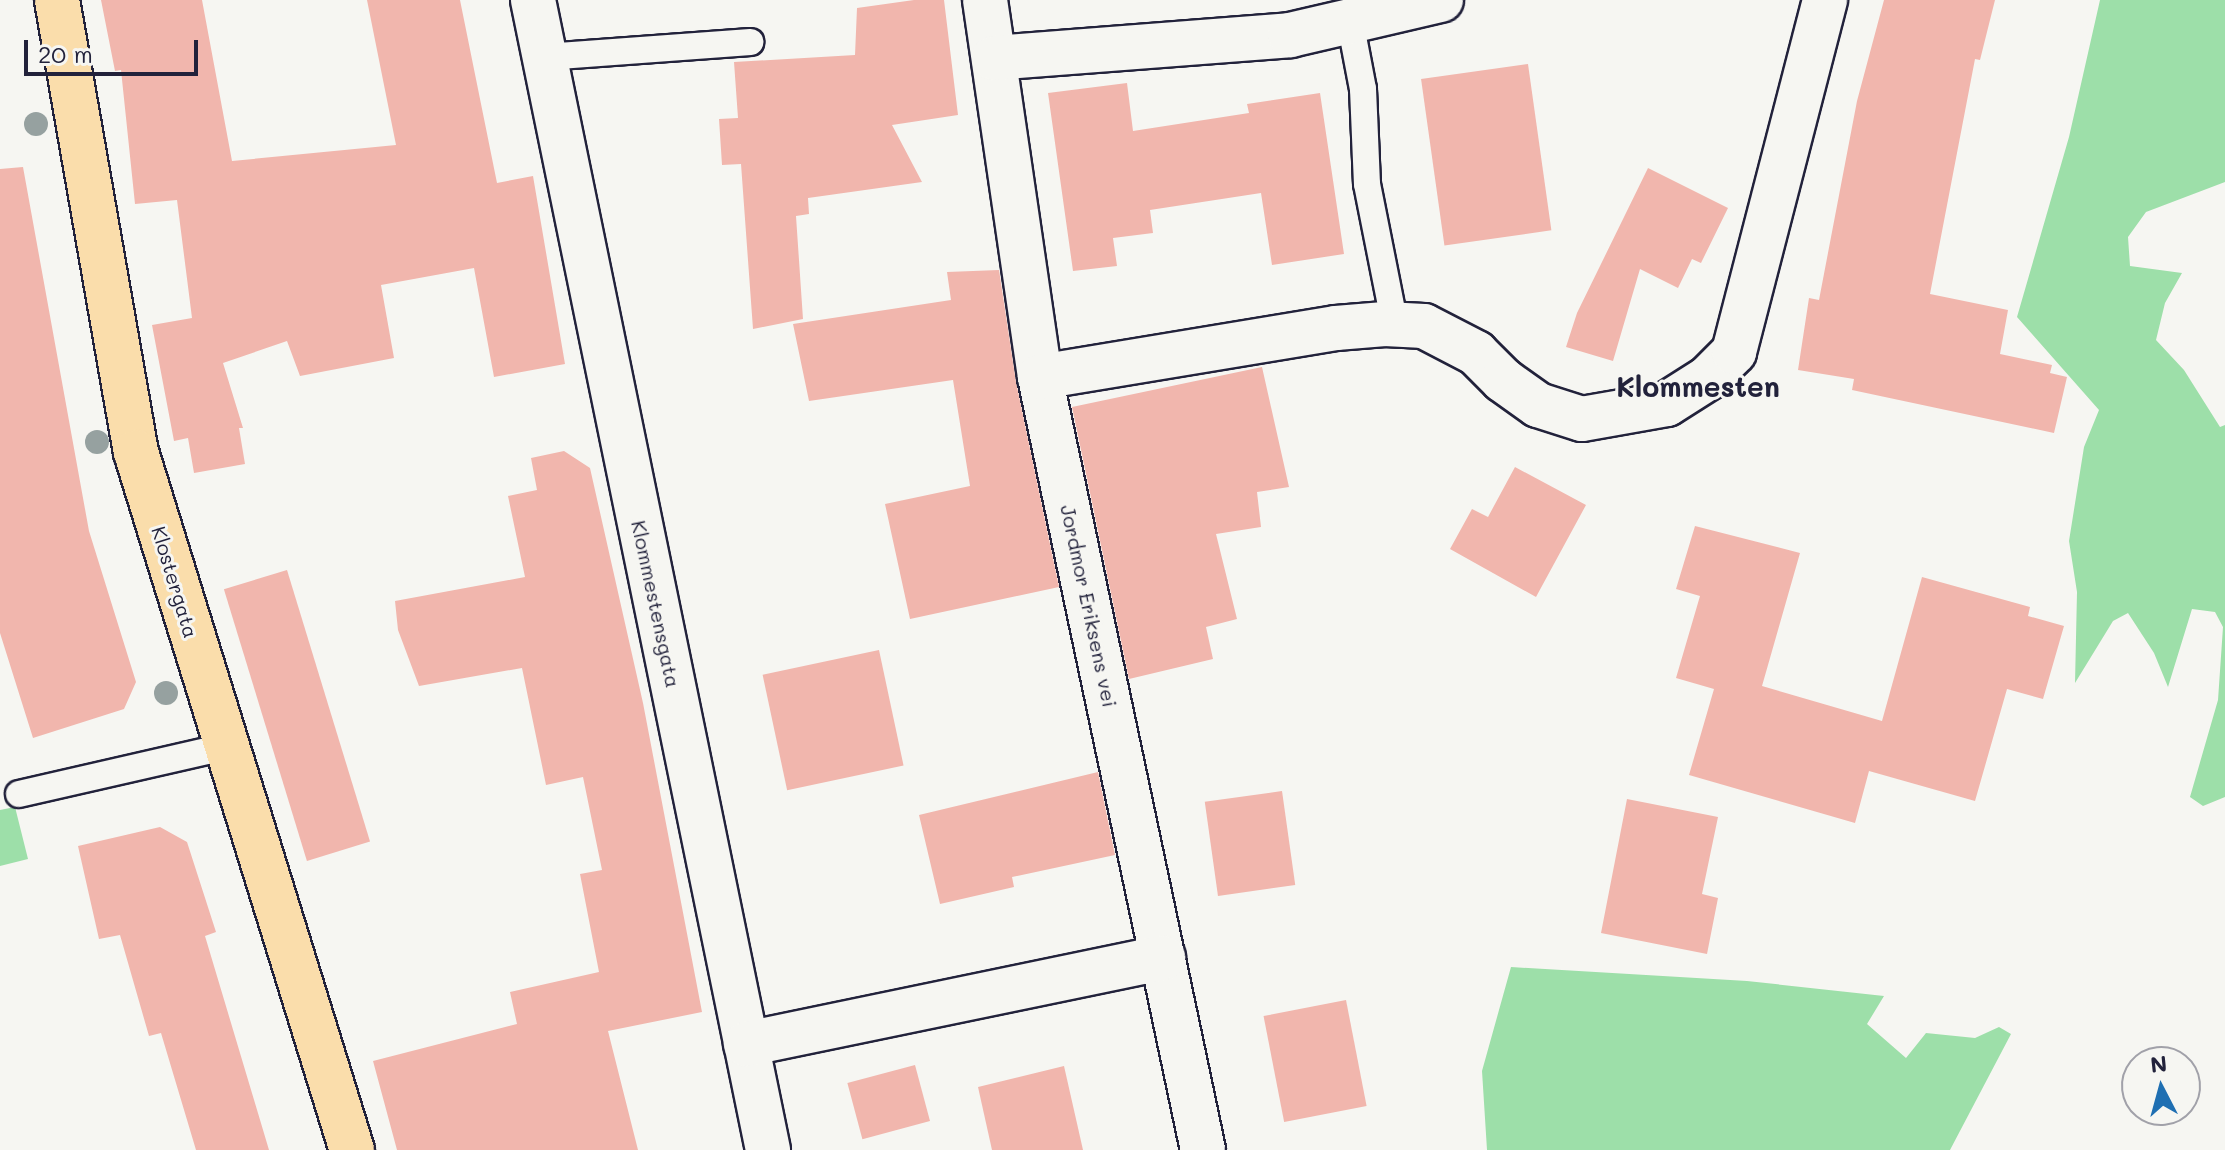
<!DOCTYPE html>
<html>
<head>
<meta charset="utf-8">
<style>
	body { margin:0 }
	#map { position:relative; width:2225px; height:1150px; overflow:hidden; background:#f6f6f2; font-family:Mali,sans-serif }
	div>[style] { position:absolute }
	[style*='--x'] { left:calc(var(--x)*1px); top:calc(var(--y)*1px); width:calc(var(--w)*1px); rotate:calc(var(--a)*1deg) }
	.green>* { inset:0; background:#9ddfa9 }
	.building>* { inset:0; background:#f1b6ad; transform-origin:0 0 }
	.roads { filter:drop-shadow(2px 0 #22223b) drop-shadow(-2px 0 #22223b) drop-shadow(0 2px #22223b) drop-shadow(0 -2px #22223b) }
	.lane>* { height:26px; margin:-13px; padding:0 13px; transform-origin:13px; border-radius:13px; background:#f6f6f2 }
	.street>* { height:44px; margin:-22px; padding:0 22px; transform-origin:22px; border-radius:22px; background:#f6f6f2 }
	.primary>* { height:44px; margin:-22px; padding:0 22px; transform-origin:22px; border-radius:22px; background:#faddab }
	.trees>* { width:24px; height:24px; margin:-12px; border-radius:50%; background:#96a1a0 }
	span { translate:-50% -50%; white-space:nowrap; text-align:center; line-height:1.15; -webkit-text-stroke:6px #f6f6f2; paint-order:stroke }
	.street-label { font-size:20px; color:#22223b }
	.district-label { font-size:28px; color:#22223b; font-weight:700 }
	.north { position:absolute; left:2121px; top:1046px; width:80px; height:80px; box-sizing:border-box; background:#f6f6f2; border:2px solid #a1a1a9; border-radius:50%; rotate:354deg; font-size:22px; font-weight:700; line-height:32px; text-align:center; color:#22223b }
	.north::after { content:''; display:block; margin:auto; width:28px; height:36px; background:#1f6fb2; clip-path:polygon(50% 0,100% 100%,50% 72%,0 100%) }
	.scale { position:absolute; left:24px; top:40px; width:174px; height:36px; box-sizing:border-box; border:4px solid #22223b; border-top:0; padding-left:10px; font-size:24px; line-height:28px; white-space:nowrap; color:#22223b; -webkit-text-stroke:6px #f6f6f2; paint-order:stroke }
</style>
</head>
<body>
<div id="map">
	<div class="green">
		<div style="clip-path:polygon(2100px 0,2225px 0,2225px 182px,2146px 212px,2128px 237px,2130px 266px,2182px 273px,2165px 303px,2156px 340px,2184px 370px,2220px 427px,2225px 425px,2225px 797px,2203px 806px,2190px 797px,2218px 700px,2223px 627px,2215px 612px,2192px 609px,2168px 687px,2154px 653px,2128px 613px,2113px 621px,2075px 683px,2077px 592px,2069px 541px,2084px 447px,2099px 410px,2017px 317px,2069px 137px)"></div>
		<div style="clip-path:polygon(15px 807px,28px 859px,0 866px,0 810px)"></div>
		<div style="clip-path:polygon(1511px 967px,1747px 981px,1884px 996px,1867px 1024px,1906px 1058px,1926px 1033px,1975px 1038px,1999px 1027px,2011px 1034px,1950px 1150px,1487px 1150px,1482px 1071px)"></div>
	</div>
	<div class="building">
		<div style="clip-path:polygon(101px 0,202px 0,232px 161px,396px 145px,367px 0,460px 0,497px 183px,533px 176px,565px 364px,494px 377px,474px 268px,381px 285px,394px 358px,300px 376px,287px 341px,223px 363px,243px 428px,239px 428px,245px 464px,194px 473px,188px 438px,174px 441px,152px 325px,192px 318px,177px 200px,135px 204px,121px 70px,115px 71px)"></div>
		<div style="clip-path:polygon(914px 0,944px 0,958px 115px,892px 125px,922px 182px,808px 198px,809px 214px,796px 216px,803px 319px,753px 329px,741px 164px,722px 165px,719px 119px,738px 118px,734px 62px,855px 55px,857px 8px)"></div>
		<div style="clip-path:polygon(1884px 0,1995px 0,1980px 60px,1975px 59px,1930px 294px,2008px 310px,2000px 354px,2052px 365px,2050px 373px,2067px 377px,2054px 433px,1852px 390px,1854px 379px,1798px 370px,1809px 298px,1819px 300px,1857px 101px)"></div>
		<div style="left:1528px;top:64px;width:168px;height:108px;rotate:82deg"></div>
		<div style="clip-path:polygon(1127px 83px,1133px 131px,1249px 113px,1247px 104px,1320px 93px,1344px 254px,1272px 265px,1261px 193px,1150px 210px,1153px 233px,1113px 238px,1117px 266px,1073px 271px,1048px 93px)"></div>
		<div style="clip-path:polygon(23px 167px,89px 531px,136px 682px,124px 709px,33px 738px,0 633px,0 169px)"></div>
		<div style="clip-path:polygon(1648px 168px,1728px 208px,1701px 263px,1692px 259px,1678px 288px,1640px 269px,1613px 361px,1566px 347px,1577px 313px)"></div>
		<div style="clip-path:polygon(999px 270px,1016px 382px,1059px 587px,910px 619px,885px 504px,970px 486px,953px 380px,809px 401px,793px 324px,951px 300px,947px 272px)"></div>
		<div style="clip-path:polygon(1262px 367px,1289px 487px,1257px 492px,1261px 527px,1216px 534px,1237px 619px,1206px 627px,1213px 659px,1129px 679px,1072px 407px)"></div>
		<div style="clip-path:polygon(564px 451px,590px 468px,643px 703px,702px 1012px,608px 1031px,638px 1150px,397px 1150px,373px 1061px,517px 1024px,510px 992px,599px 972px,580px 874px,602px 870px,583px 777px,546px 785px,522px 668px,419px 686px,398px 630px,395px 601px,525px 577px,508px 496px,537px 490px,531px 458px)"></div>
		<div style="clip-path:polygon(1515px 467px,1586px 505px,1536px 597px,1450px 549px,1472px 509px,1488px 517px)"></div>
		<div style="clip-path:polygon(1695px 526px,1800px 553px,1762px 686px,1882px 721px,1922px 577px,2030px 607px,2028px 616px,2064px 626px,2043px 699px,2007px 689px,1975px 801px,1869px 771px,1855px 823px,1689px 775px,1714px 689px,1676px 678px,1700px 596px,1676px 589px)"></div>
		<div style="left:287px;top:570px;width:284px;height:66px;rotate:73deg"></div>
		<div style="left:879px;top:650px;width:118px;height:119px;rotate:78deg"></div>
		<div style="clip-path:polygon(1098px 772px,1115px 855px,1012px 877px,1014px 887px,940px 904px,919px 815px)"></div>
		<div style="left:1282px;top:791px;width:95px;height:78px;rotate:82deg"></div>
		<div style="clip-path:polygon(1627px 799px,1718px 817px,1702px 894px,1718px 898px,1707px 954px,1601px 933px)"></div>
		<div style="clip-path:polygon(160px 827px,187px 842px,216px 932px,205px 936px,269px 1150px,196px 1150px,161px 1033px,149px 1036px,120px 935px,99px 939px,78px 846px)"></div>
		<div style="left:1346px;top:1000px;width:108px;height:84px;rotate:79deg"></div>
		<div style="left:915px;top:1065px;width:58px;height:70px;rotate:75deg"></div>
		<div style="clip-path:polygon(1064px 1066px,1083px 1150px,992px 1150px,978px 1087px)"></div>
	</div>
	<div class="roads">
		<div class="lane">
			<div style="--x:1350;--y:21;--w:69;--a:79.2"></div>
			<div style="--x:1363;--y:89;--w:95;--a:87.6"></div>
			<div style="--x:1367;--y:184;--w:144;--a:78.8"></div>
			<div style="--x:545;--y:57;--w:206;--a:-4.2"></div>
			<div style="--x:19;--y:794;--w:210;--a:-12.9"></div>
		</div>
		<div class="street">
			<div style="--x:533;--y:0;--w:1174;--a:78.45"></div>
			<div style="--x:985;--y:0;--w:381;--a:81.7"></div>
			<div style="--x:1040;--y:377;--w:790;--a:78.09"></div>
			<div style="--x:994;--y:58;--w:297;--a:-4.4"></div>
			<div style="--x:1290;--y:35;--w:155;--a:-13.1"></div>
			<div style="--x:1040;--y:377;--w:300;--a:-9.4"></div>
			<div style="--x:1336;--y:328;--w:49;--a:-4.7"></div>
			<div style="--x:1385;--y:324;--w:39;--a:3"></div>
			<div style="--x:1424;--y:326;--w:59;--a:27.4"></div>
			<div style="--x:1476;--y:353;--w:38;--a:45"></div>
			<div style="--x:1503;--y:380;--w:43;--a:35.5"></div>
			<div style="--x:1538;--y:405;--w:46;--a:17.7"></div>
			<div style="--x:1582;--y:419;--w:86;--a:-10"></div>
			<div style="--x:1667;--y:404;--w:49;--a:-32.4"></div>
			<div style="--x:1708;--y:378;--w:37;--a:-45"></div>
			<div style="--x:1734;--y:352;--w:364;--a:-75.5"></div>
			<div style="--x:746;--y:1044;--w:426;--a:-11.7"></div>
		</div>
		<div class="primary">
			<div style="--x:57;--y:0;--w:459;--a:80.1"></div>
			<div style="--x:136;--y:452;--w:731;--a:72.81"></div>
		</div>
	</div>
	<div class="trees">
		<div style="left:36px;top:124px"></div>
		<div style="left:97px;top:442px"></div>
		<div style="left:166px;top:693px"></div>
	</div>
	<div class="street-label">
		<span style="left:175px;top:582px;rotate:73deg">Klostergata</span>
		<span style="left:656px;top:604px;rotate:78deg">Klommestensgata</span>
		<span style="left:1089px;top:606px;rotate:78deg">Jordmor Eriksens vei</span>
	</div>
	<div class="district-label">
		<span style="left:1698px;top:386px">Klommesten</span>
	</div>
	<div class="north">N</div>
	<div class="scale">20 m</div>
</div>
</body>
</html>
